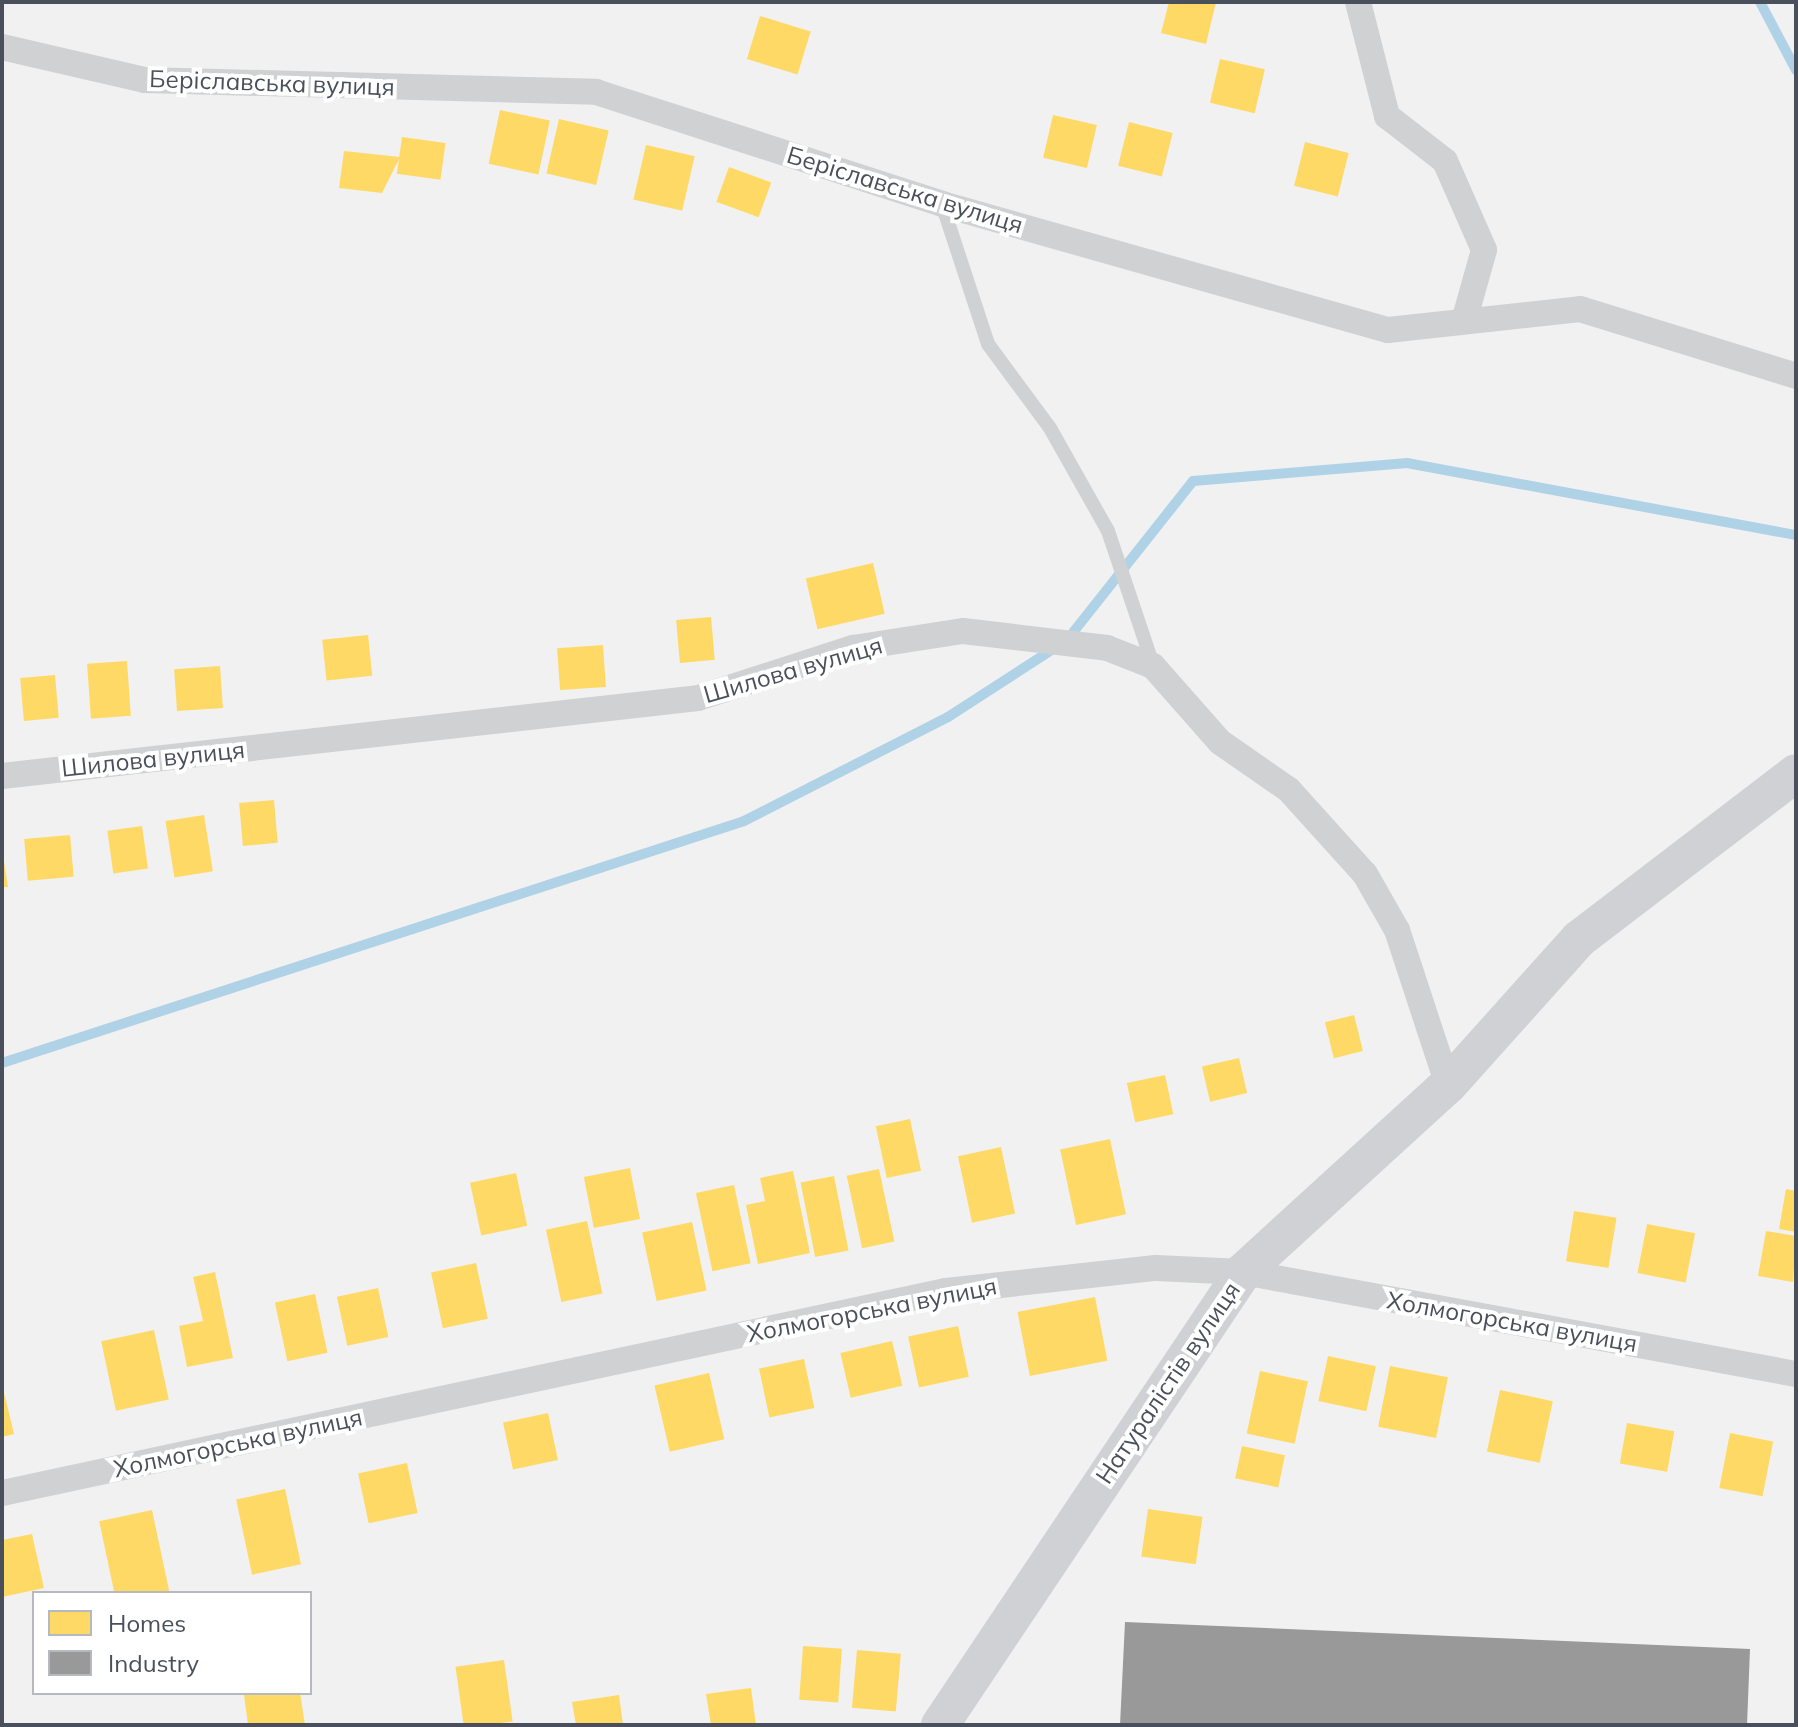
<!DOCTYPE html>
<html>
<head>
<meta charset="utf-8">
<style>
	body { margin:0 }
	#map { position:relative; width:1798px; height:1727px; overflow:hidden; background:#f1f1f1; font-family:Mulish,sans-serif }
	div>[style] { position:absolute }
	[style*='--x'] { left:calc(var(--x)*1px); top:calc(var(--y)*1px); width:calc(var(--w)*1px); rotate:calc(var(--a)*1deg) }
	.homes>* { inset:0; background:#ffd966; transform-origin:0 0 }
	.industry>* { inset:0; background:#999 }
	.stream>* { height:10px; margin:-5px; padding:0 5px; transform-origin:5px; border-radius:5px; background:#b0d2e7 }
	.lane>* { height:14px; margin:-7px; padding:0 7px; transform-origin:7px; border-radius:7px; background:#cfd1d3 }
	.street>* { height:26px; margin:-13px; padding:0 13px; transform-origin:13px; border-radius:13px; background:#cfd1d3 }
	.secondary>* { height:38px; margin:-19px; padding:0 19px; transform-origin:19px; border-radius:19px; background:#cfd1d4 }
	span { translate:-50% -50%; white-space:nowrap; text-align:center; line-height:1.15; -webkit-text-stroke:8px #fff; paint-order:stroke }
	.street-label { font-size:24px; color:#49505b }
	.frame { position:absolute; inset:0; border:4px solid #49505b; pointer-events:none }
	.legend { position:absolute; left:32px; top:1591px; width:280px; height:104px; box-sizing:border-box; background:#fff; border:2px solid #b6b9bd; margin:0; padding:10px 14px; list-style:none; font-size:24px; color:#49505b }
	.legend li { display:flex; align-items:center; gap:16px; height:40px }
	.legend b { width:40px; border:2px solid #b6b9bd }
</style>
</head>
<body>
<div id="map">
	<div class="homes">
		<div style="clip-path:polygon(1169px 2px,1216px 2px,1206px 44px,1161px 33px)"></div>
		<div style="left:760px;top:16px;width:53px;height:45px;rotate:17deg"></div>
		<div style="left:1220px;top:59px;width:46px;height:45px;rotate:13deg"></div>
		<div style="left:500px;top:110px;width:51px;height:55px;rotate:12deg"></div>
		<div style="left:1053px;top:115px;width:45px;height:44px;rotate:13deg"></div>
		<div style="left:559px;top:119px;width:51px;height:56px;rotate:13deg"></div>
		<div style="left:1129px;top:122px;width:45px;height:45px;rotate:14deg"></div>
		<div style="left:402px;top:137px;width:44px;height:37px;rotate:8deg"></div>
		<div style="left:1305px;top:142px;width:45px;height:45px;rotate:14deg"></div>
		<div style="left:646px;top:145px;width:50px;height:56px;rotate:13deg"></div>
		<div style="clip-path:polygon(344px 151px,400px 157px,382px 193px,339px 188px)"></div>
		<div style="left:729px;top:167px;width:45px;height:37px;rotate:20deg"></div>
		<div style="left:873px;top:563px;width:52px;height:69px;rotate:77deg"></div>
		<div style="left:711px;top:617px;width:43px;height:35px;rotate:85deg"></div>
		<div style="left:368px;top:635px;width:41px;height:46px;rotate:84deg"></div>
		<div style="left:603px;top:645px;width:42px;height:46px;rotate:86deg"></div>
		<div style="left:127px;top:661px;width:55px;height:40px;rotate:86deg"></div>
		<div style="left:220px;top:666px;width:42px;height:46px;rotate:86deg"></div>
		<div style="left:55px;top:675px;width:43px;height:35px;rotate:85deg"></div>
		<div style="left:274px;top:800px;width:43px;height:35px;rotate:85deg"></div>
		<div style="left:204px;top:815px;width:57px;height:39px;rotate:81deg"></div>
		<div style="left:142px;top:826px;width:43px;height:35px;rotate:82deg"></div>
		<div style="left:70px;top:835px;width:42px;height:46px;rotate:85deg"></div>
		<div style="clip-path:polygon(2px 848px,8px 887px,2px 887px)"></div>
		<div style="left:1354px;top:1015px;width:37px;height:30px;rotate:76deg"></div>
		<div style="left:1239px;top:1058px;width:36px;height:38px;rotate:77deg"></div>
		<div style="left:1165px;top:1075px;width:40px;height:39px;rotate:78deg"></div>
		<div style="left:910px;top:1119px;width:53px;height:35px;rotate:78deg"></div>
		<div style="left:1110px;top:1139px;width:77px;height:51px;rotate:78deg"></div>
		<div style="left:1001px;top:1147px;width:68px;height:44px;rotate:78deg"></div>
		<div style="left:630px;top:1168px;width:52px;height:47px;rotate:79deg"></div>
		<div style="left:879px;top:1169px;width:74px;height:33px;rotate:78deg"></div>
		<div style="clip-path:polygon(793px 1171px,810px 1253px,758px 1264px,746px 1205px,765px 1201px,760px 1178px)"></div>
		<div style="left:516px;top:1173px;width:54px;height:47px;rotate:78deg"></div>
		<div style="left:834px;top:1176px;width:76px;height:34px;rotate:79deg"></div>
		<div style="left:734px;top:1185px;width:80px;height:39px;rotate:78deg"></div>
		<div style="clip-path:polygon(1786px 1189px,1796px 1191px,1796px 1232px,1779px 1229px)"></div>
		<div style="left:1574px;top:1211px;width:43px;height:51px;rotate:9deg"></div>
		<div style="left:587px;top:1221px;width:74px;height:42px;rotate:78deg"></div>
		<div style="left:692px;top:1222px;width:70px;height:51px;rotate:78deg"></div>
		<div style="left:1647px;top:1224px;width:49px;height:50px;rotate:11deg"></div>
		<div style="clip-path:polygon(1766px 1231px,1796px 1236px,1793px 1282px,1758px 1276px)"></div>
		<div style="left:476px;top:1263px;width:57px;height:46px;rotate:78deg"></div>
		<div style="clip-path:polygon(215px 1272px,233px 1358px,187px 1367px,179px 1326px,203px 1321px,193px 1277px)"></div>
		<div style="left:378px;top:1288px;width:50px;height:42px;rotate:78deg"></div>
		<div style="left:315px;top:1294px;width:60px;height:41px;rotate:78deg"></div>
		<div style="left:1095px;top:1297px;width:65px;height:79px;rotate:79deg"></div>
		<div style="left:958px;top:1326px;width:52px;height:51px;rotate:78deg"></div>
		<div style="left:154px;top:1330px;width:71px;height:54px;rotate:78deg"></div>
		<div style="left:892px;top:1341px;width:46px;height:53px;rotate:77deg"></div>
		<div style="left:1328px;top:1356px;width:49px;height:46px;rotate:12deg"></div>
		<div style="left:804px;top:1359px;width:50px;height:46px;rotate:78deg"></div>
		<div style="left:1390px;top:1366px;width:59px;height:62px;rotate:11deg"></div>
		<div style="left:1260px;top:1371px;width:49px;height:64px;rotate:12deg"></div>
		<div style="left:709px;top:1373px;width:68px;height:56px;rotate:77deg"></div>
		<div style="clip-path:polygon(2px 1384px,14px 1434px,2px 1437px)"></div>
		<div style="left:1500px;top:1390px;width:54px;height:63px;rotate:12deg"></div>
		<div style="left:548px;top:1413px;width:48px;height:46px;rotate:78deg"></div>
		<div style="left:1627px;top:1423px;width:48px;height:41px;rotate:10deg"></div>
		<div style="left:1730px;top:1433px;width:44px;height:56px;rotate:11deg"></div>
		<div style="left:1242px;top:1446px;width:44px;height:33px;rotate:12deg"></div>
		<div style="left:407px;top:1463px;width:51px;height:50px;rotate:78deg"></div>
		<div style="left:285px;top:1489px;width:77px;height:50px;rotate:78deg"></div>
		<div style="left:1148px;top:1509px;width:55px;height:48px;rotate:8deg"></div>
		<div style="left:152px;top:1510px;width:83px;height:54px;rotate:78deg"></div>
		<div style="clip-path:polygon(32px 1534px,44px 1588px,2px 1597px,2px 1540px)"></div>
		<div style="left:803px;top:1646px;width:39px;height:54px;rotate:4deg"></div>
		<div style="left:857px;top:1650px;width:44px;height:58px;rotate:5deg"></div>
		<div style="left:504px;top:1660px;width:62px;height:49px;rotate:82deg"></div>
		<div style="clip-path:polygon(751px 1688px,756px 1725px,711px 1725px,706px 1694px)"></div>
		<div style="clip-path:polygon(300px 1693px,305px 1725px,248px 1725px,244px 1695px)"></div>
		<div style="clip-path:polygon(619px 1695px,623px 1725px,576px 1725px,572px 1702px)"></div>
	</div>
	<div class="industry">
		<div style="clip-path:polygon(1125px 1622px,1750px 1649px,1747px 1725px,1120px 1725px)"></div>
	</div>
	<div class="stream">
		<div style="--x:1760;--y:2;--w:77;--a:62.1"></div>
		<div style="--x:2;--y:1063;--w:780;--a:-18.06"></div>
		<div style="--x:744;--y:821;--w:229;--a:-27"></div>
		<div style="--x:948;--y:717;--w:142;--a:-32.9"></div>
		<div style="--x:1067;--y:640;--w:203;--a:-51.6"></div>
		<div style="--x:1193;--y:481;--w:215;--a:-4.8"></div>
		<div style="--x:1407;--y:463;--w:396;--a:10.5"></div>
	</div>
	<div class="lane">
		<div style="--x:942;--y:204;--w:147;--a:71.8"></div>
		<div style="--x:988;--y:344;--w:104;--a:53.6"></div>
		<div style="--x:1050;--y:428;--w:118;--a:60.6"></div>
		<div style="--x:1108;--y:531;--w:141;--a:71.4"></div>
	</div>
	<div class="street">
		<div style="--x:1358;--y:2;--w:118;--a:75.7"></div>
		<div style="--x:1387;--y:116;--w:73;--a:37.8"></div>
		<div style="--x:1445;--y:161;--w:97;--a:66.3"></div>
		<div style="--x:1484;--y:250;--w:74;--a:105.7"></div>
		<div style="--x:2;--y:47;--w:147;--a:13"></div>
		<div style="--x:145;--y:80;--w:451;--a:1.5"></div>
		<div style="--x:596;--y:92;--w:364;--a:17.9"></div>
		<div style="--x:942;--y:204;--w:463;--a:15.8"></div>
		<div style="--x:1388;--y:330;--w:193;--a:-6.2"></div>
		<div style="--x:1580;--y:309;--w:226;--a:17.2"></div>
		<div style="--x:2;--y:776;--w:700;--a:-6.39"></div>
		<div style="--x:698;--y:698;--w:163;--a:-17.9"></div>
		<div style="--x:853;--y:648;--w:111;--a:-8.8"></div>
		<div style="--x:963;--y:631;--w:145;--a:6.7"></div>
		<div style="--x:1107;--y:648;--w:49;--a:21.4"></div>
		<div style="--x:1153;--y:666;--w:101;--a:48.6"></div>
		<div style="--x:1220;--y:742;--w:84;--a:34.8"></div>
		<div style="--x:1289;--y:790;--w:113;--a:47.9"></div>
		<div style="--x:1365;--y:874;--w:64;--a:60.3"></div>
		<div style="--x:1397;--y:930;--w:163;--a:71.8"></div>
		<div style="--x:2;--y:1493;--w:965;--a:-12.08"></div>
		<div style="--x:946;--y:1291;--w:211;--a:-6.3"></div>
		<div style="--x:1156;--y:1268;--w:87;--a:2.6"></div>
		<div style="--x:1243;--y:1272;--w:562;--a:10.45"></div>
	</div>
	<div class="secondary">
		<div style="--x:940;--y:1725;--w:545;--a:-56.22"></div>
		<div style="--x:1243;--y:1272;--w:277;--a:-42.4"></div>
		<div style="--x:1448;--y:1085;--w:196;--a:-48.1"></div>
		<div style="--x:1579;--y:939;--w:273;--a:-37.4"></div>
	</div>
	<div class="street-label">
		<span style="left:272px;top:83px;rotate:2deg">Беріславська вулиця</span>
		<span style="left:905px;top:190px;rotate:17deg">Беріславська вулиця</span>
		<span style="left:793px;top:670px;rotate:-16deg">Шилова вулиця</span>
		<span style="left:153px;top:759px;rotate:-6deg">Шилова вулиця</span>
		<span style="left:872px;top:1310px;rotate:-11deg">Холмогорська вулиця</span>
		<span style="left:1512px;top:1322px;rotate:10deg">Холмогорська вулиця</span>
		<span style="left:1168px;top:1383px;rotate:-56deg">Натуралістів вулиця</span>
		<span style="left:238px;top:1443px;rotate:-12deg">Холмогорська вулиця</span>
	</div>
	<div class="frame"></div>
	<ul class="legend">
	<li><b style="height:22px;background:#ffd966"></b>Homes</li>
	<li><b style="height:22px;background:#999"></b>Industry</li>
	</ul>
</div>
</body>
</html>
